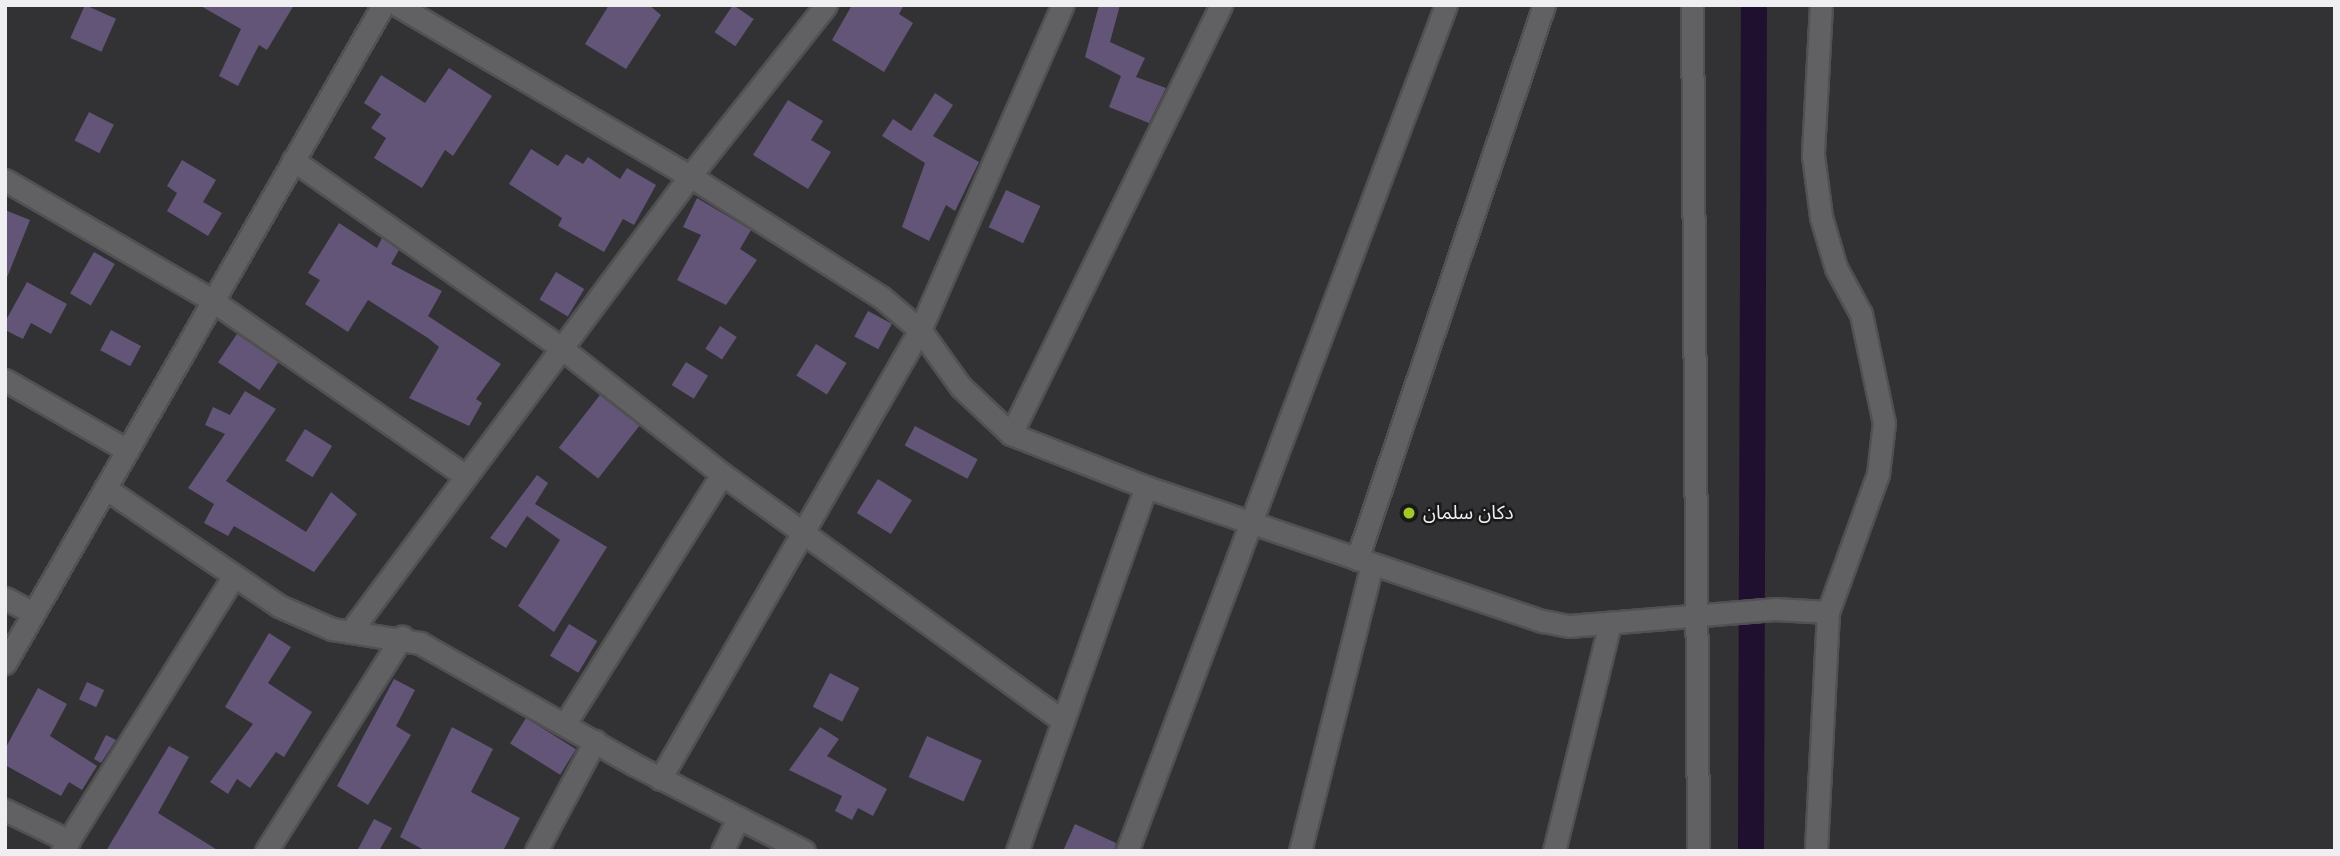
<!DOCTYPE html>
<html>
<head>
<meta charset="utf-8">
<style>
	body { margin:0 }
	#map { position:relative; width:2340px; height:856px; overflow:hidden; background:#323133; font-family:"PT Sans","Noto Sans Arabic",sans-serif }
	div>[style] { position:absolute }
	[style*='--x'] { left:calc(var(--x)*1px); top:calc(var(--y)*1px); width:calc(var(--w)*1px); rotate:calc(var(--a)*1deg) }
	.canal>* { height:26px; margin:-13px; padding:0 13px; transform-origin:13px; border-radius:13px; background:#1e102e }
	.building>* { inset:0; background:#635578; transform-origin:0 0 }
	.roads { filter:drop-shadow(2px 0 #515052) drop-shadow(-2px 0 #515052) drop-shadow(0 2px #515052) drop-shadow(0 -2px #515052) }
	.street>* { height:21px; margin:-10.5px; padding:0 10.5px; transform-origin:10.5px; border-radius:10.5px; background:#616063 }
	.dots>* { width:19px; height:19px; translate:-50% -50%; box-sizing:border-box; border:4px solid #19191a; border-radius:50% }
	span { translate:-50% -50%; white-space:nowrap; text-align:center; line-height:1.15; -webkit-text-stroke:5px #19191a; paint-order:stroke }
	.poi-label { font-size:19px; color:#efeef0 }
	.left { translate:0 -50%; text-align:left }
	.frame { position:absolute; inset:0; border:7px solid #efeef0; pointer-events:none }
</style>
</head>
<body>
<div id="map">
	<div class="canal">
		<div style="--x:1751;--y:851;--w:846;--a:-89.8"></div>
	</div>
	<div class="building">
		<div style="left:85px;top:5px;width:34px;height:36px;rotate:24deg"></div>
		<div style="clip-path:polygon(199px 5px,294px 5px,267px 50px,259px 45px,238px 86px,219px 76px,241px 29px)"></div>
		<div style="clip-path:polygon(609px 5px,649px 5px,661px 15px,626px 69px,585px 44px)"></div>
		<div style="left:733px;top:5px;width:25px;height:33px;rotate:34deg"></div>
		<div style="clip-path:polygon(852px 5px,904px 5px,899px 14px,913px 23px,884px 72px,832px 40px)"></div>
		<div style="clip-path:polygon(1099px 5px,1120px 5px,1110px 42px,1145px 58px,1136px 77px,1166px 88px,1149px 123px,1109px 107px,1121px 76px,1085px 57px)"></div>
		<div style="clip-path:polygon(449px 68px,492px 96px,453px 156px,445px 150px,422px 188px,374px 158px,386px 138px,371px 128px,381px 114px,364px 103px,381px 75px,425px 103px)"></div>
		<div style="clip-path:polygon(935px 93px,953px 105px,933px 136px,979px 162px,955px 211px,946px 205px,929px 241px,902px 227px,925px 163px,882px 136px,893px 119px,911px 131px)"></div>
		<div style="clip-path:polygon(788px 100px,823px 121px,811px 140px,831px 152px,808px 189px,753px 155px)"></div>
		<div style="left:89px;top:112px;width:28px;height:32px;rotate:27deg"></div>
		<div style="clip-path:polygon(531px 149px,558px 166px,566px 154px,583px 164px,588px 157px,620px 179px,627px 168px,656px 185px,634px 225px,623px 219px,604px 252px,558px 226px,562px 218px,509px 184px)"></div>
		<div style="clip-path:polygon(182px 160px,216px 180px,203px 202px,222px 213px,208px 236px,167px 211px,177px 193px,167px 186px)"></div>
		<div style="left:1006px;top:190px;width:38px;height:41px;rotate:25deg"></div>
		<div style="clip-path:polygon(697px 198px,751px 230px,740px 249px,757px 260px,726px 305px,677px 280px,701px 235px,683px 227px)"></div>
		<div style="clip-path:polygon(5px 210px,30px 220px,6px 280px,5px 280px)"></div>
		<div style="clip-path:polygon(339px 223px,377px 248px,382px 238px,399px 250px,391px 264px,442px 291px,428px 316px,501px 364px,476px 399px,482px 403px,469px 426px,409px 398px,439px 347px,428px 338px,368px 300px,348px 332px,305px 304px,320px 280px,308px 273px)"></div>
		<div style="left:94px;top:252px;width:24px;height:48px;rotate:30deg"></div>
		<div style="left:556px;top:272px;width:33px;height:32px;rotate:31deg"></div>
		<div style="clip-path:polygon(27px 282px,67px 304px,51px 334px,31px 323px,23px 339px,5px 330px,5px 322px)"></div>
		<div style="left:868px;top:311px;width:27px;height:29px;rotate:28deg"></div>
		<div style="left:720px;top:326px;width:20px;height:27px;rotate:33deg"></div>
		<div style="left:111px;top:330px;width:34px;height:23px;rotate:28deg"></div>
		<div style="left:237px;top:334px;width:50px;height:34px;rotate:34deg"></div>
		<div style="left:816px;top:344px;width:36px;height:37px;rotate:32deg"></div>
		<div style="left:686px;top:362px;width:26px;height:27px;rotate:32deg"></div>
		<div style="clip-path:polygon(245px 391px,276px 409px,226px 481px,306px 532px,331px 492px,357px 514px,314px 572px,234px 526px,228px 536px,204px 523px,214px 504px,188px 488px,225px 434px,205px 425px,213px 407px,230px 415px)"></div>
		<div style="left:600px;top:395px;width:50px;height:67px;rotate:38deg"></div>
		<div style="left:915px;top:426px;width:71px;height:22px;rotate:28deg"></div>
		<div style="left:305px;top:429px;width:32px;height:37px;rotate:32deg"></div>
		<div style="clip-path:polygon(537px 475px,548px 483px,535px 504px,607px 547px,554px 632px,518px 606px,560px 540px,527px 516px,506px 548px,490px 538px)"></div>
		<div style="left:878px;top:479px;width:40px;height:40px;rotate:32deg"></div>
		<div style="left:569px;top:624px;width:33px;height:37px;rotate:31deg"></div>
		<div style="clip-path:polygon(269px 633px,291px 647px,268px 683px,312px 712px,284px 757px,276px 752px,250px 788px,237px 779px,228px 794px,210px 782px,253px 724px,225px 707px)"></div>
		<div style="left:830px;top:673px;width:33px;height:38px;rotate:27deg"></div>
		<div style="clip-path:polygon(394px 679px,415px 690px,396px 726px,411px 735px,368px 805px,337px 786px)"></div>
		<div style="left:87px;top:682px;width:19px;height:19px;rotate:25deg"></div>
		<div style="clip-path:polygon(38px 688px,67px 704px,50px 736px,97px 766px,82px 790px,69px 782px,61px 796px,5px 765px,5px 749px)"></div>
		<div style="left:526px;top:718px;width:59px;height:30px;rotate:32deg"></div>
		<div style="clip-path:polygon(452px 727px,493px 749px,471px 792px,520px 818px,503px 851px,426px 851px,400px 837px)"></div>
		<div style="clip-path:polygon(820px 727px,839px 739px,827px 756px,887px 789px,873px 816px,858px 808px,852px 820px,835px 811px,842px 796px,789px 770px)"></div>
		<div style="clip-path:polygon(106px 735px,116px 740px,101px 763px,94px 759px)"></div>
		<div style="left:927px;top:736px;width:60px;height:45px;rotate:24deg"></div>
		<div style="clip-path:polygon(169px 746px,189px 757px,158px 813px,219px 851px,106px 851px)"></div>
		<div style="clip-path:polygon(374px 819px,392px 828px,379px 851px,357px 851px)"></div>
		<div style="clip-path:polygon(1075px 824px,1116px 843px,1114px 851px,1063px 851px)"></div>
	</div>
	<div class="roads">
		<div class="street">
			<div style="--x:397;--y:5;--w:339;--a:30.3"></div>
			<div style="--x:690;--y:176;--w:226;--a:32.4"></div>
			<div style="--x:881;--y:297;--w:51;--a:40.2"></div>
			<div style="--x:920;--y:330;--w:70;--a:54.3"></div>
			<div style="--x:961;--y:387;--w:69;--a:43.2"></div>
			<div style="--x:1011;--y:434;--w:145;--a:21.4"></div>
			<div style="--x:1146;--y:487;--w:419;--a:18.7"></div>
			<div style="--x:1543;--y:621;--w:26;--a:11"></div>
			<div style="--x:1569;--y:626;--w:206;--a:-4.7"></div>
			<div style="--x:1774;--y:609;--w:54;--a:3.2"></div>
			<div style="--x:1828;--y:612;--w:239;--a:92.9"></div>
			<div style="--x:1692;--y:5;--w:846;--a:89.59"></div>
			<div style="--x:1821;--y:5;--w:150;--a:93.1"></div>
			<div style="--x:1813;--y:155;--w:63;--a:82.6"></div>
			<div style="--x:1821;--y:217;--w:53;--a:73.6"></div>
			<div style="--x:1836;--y:268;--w:52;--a:61.5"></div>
			<div style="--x:1861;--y:314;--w:111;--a:78.1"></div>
			<div style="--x:1884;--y:423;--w:51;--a:96.7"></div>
			<div style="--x:1878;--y:474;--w:147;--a:109.9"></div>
			<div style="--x:293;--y:160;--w:326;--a:35"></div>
			<div style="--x:560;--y:347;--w:206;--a:38.1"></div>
			<div style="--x:722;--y:474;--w:417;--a:35.9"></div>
			<div style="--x:5;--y:180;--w:237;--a:30.1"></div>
			<div style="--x:210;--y:299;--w:309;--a:34.7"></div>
			<div style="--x:5;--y:380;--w:141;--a:29.8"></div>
			<div style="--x:1011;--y:434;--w:478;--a:-63.9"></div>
			<div style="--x:105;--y:488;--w:210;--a:34.1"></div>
			<div style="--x:279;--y:606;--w:58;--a:23.5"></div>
			<div style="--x:332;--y:629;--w:89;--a:9"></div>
			<div style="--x:420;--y:643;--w:245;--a:29.6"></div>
			<div style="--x:633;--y:764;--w:192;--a:27"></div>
			<div style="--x:1357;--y:559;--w:585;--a:-71.35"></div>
			<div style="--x:5;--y:598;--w:32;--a:28"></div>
			<div style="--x:350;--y:632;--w:569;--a:-53.29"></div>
			<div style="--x:690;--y:176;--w:218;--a:-51.5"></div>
			<div style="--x:5;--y:663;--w:759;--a:-60.12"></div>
			<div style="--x:566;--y:722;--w:293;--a:-57.8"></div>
			<div style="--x:660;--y:779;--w:519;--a:-59.93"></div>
			<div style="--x:920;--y:330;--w:355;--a:-66.3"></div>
			<div style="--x:5;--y:810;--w:71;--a:25.8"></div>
			<div style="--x:62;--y:851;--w:323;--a:-58"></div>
			<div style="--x:266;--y:851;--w:254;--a:-57.6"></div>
			<div style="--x:536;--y:851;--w:125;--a:-61.8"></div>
			<div style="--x:722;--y:851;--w:37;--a:-64"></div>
			<div style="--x:1017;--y:851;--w:386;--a:-70.5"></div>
			<div style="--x:1127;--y:851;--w:904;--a:-69.34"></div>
			<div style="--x:1300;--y:851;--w:296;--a:-75.9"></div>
			<div style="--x:1554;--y:851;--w:235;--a:-76.2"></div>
		</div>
	</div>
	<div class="dots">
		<div style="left:1409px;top:513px;background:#a3c926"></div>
	</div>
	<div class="poi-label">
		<span class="left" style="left:1423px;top:513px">دكان سلمان</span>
	</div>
	<div class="frame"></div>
</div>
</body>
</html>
